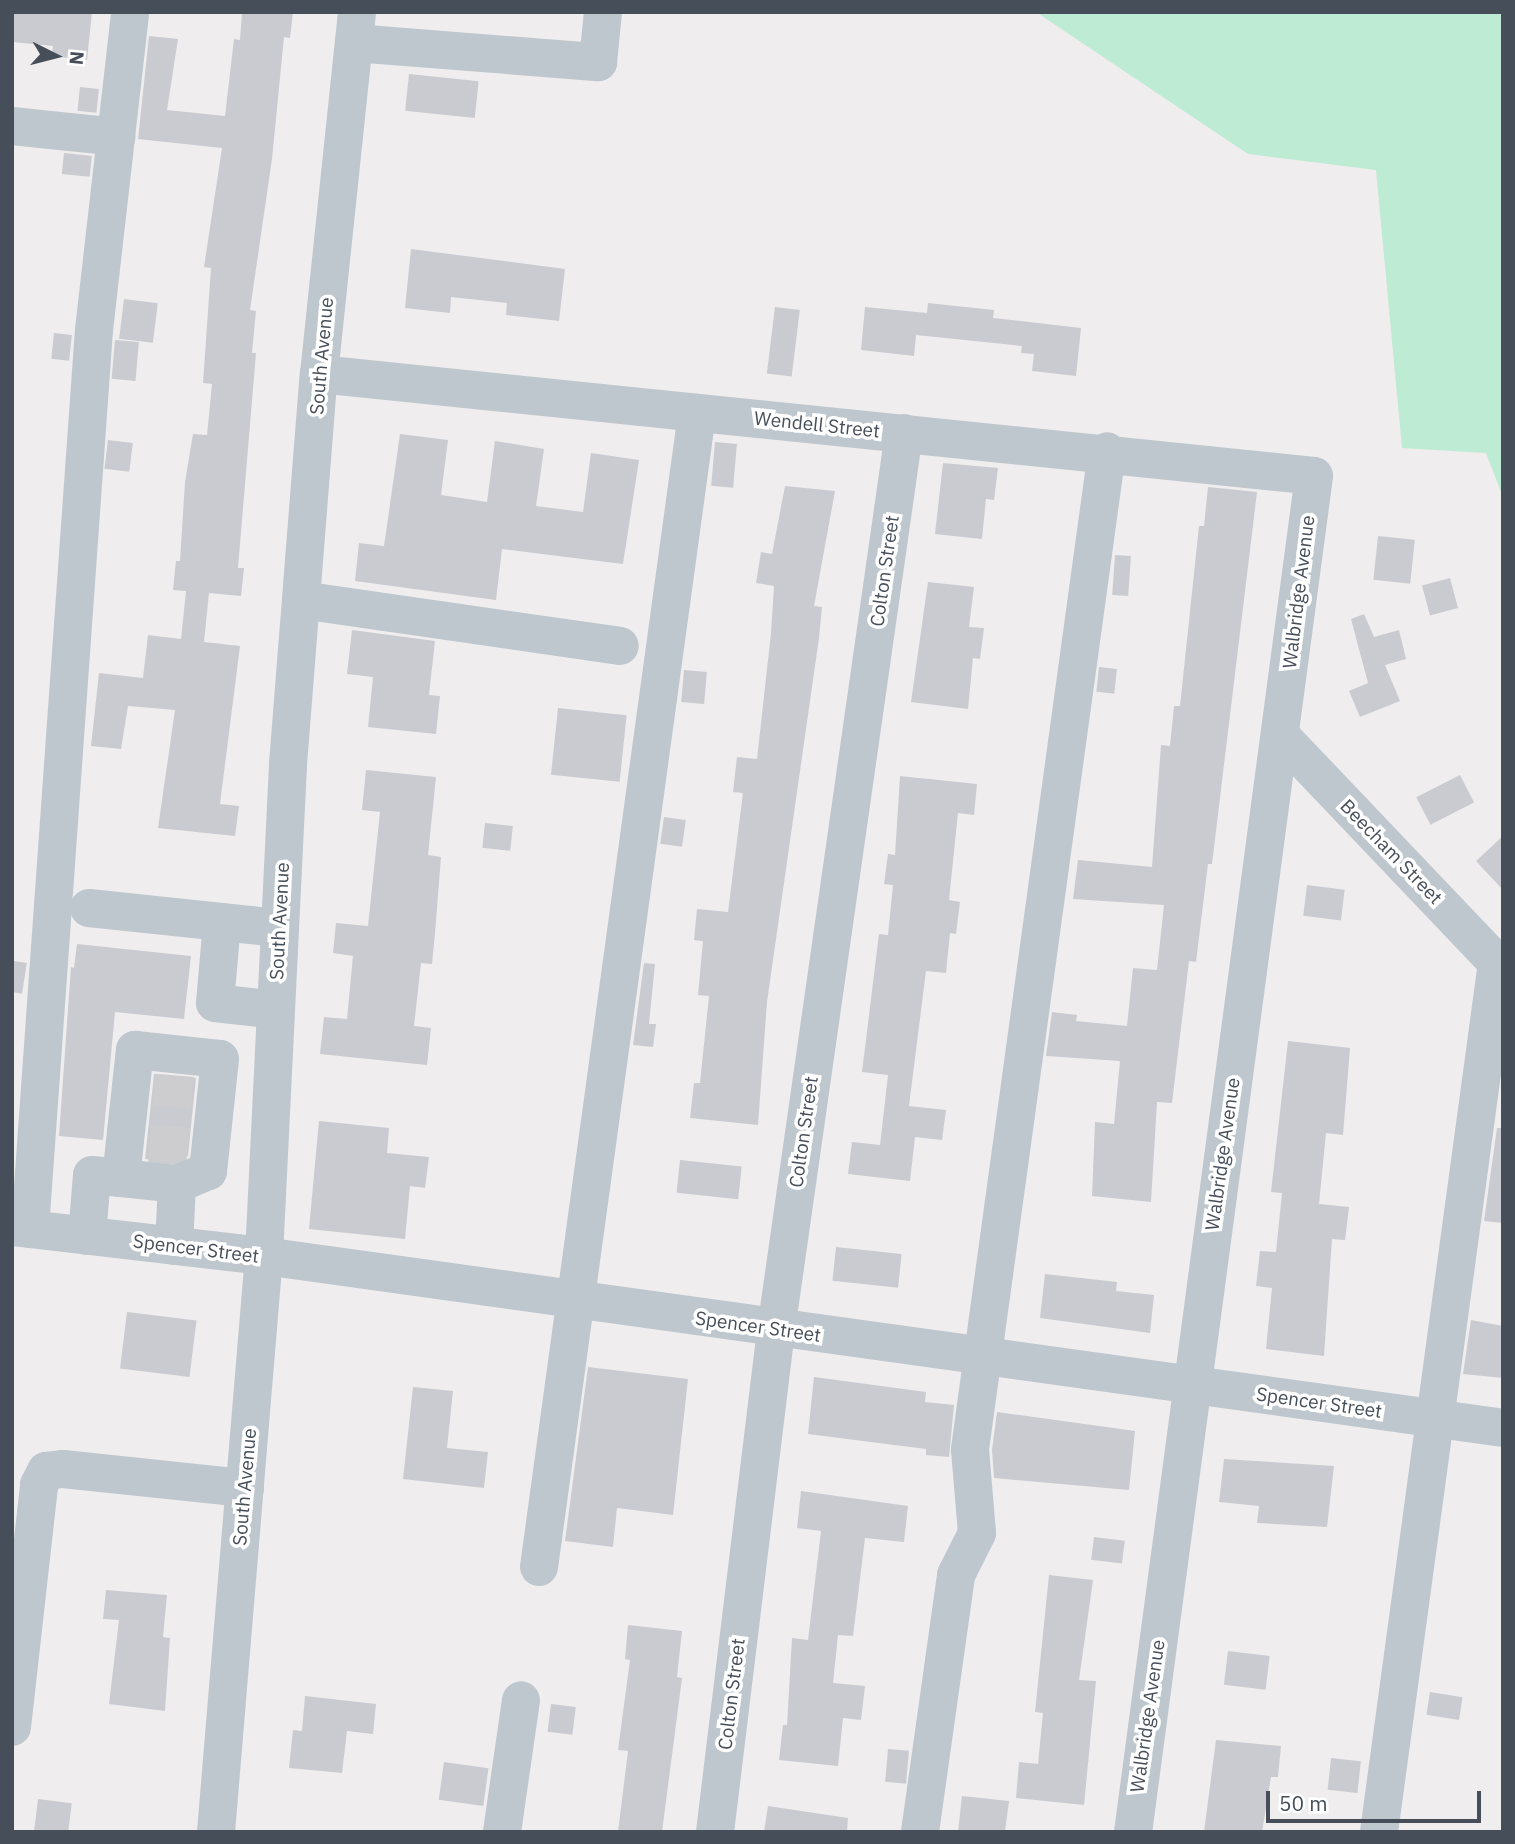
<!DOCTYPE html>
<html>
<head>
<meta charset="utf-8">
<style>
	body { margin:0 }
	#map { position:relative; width:1515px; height:1844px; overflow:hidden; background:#efeded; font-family:"IBM Plex Sans",sans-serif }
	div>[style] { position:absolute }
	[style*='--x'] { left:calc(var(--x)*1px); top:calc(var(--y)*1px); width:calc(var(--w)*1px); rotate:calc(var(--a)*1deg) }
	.green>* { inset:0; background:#bdebd3 }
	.building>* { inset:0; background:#cacbd1; transform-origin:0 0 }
	.minor-tunnel>* { height:38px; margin-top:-19px; transform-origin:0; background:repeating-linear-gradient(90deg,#cdcdcf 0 38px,transparent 0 57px) }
	.minor>* { height:38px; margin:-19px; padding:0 19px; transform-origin:19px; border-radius:19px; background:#bec6ce }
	span { translate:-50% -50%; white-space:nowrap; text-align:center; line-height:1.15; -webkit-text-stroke:7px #fff; paint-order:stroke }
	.street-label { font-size:19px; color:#464e59 }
	.frame { position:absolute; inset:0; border:14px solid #464e59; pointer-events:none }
	.north { position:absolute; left:21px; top:21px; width:70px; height:70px; -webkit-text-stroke:5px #fff; paint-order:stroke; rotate:96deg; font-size:19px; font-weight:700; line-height:28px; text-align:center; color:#464e59 }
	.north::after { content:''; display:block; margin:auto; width:24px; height:32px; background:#464e59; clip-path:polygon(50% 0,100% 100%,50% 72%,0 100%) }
	.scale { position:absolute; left:1266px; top:1791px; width:215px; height:32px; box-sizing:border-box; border:4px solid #464e59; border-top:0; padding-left:9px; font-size:21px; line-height:24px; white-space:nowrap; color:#464e59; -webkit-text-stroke:5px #fff; paint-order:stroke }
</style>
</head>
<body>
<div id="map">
	<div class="green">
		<div style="clip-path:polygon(1036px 12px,1503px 12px,1503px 497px,1486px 453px,1402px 448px,1376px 170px,1248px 154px)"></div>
	</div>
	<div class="building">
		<div style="clip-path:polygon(12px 12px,92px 12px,87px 60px,52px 56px,53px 46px,12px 42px)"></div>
		<div style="clip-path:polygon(242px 12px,293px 12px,290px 38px,284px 37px,272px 159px,250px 310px,256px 311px,252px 353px,256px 353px,238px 568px,244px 568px,241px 596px,209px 593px,204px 642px,240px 646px,220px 804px,239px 806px,235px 836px,158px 828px,175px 710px,128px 706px,121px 749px,91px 746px,99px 673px,143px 678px,148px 635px,181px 639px,186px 591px,173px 590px,176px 561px,180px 561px,185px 482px,193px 434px,207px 435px,212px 384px,203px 383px,211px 268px,204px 267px,222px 148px,138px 139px,149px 36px,178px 39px,167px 110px,225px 116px,234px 39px,240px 40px)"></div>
		<div style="left:409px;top:74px;width:70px;height:37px;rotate:6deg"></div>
		<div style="left:80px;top:87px;width:19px;height:24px;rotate:6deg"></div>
		<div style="left:64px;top:153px;width:28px;height:21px;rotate:6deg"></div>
		<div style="clip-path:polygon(411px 249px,565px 269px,559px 321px,506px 315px,507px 303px,451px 297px,450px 313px,405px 308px)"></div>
		<div style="left:124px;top:299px;width:34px;height:40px;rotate:7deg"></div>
		<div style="clip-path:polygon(928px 303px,994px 310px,993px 318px,1081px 328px,1076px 376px,1032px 371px,1034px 354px,1021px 353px,1022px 346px,916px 335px,914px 356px,861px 350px,865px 307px,927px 313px)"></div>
		<div style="left:775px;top:307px;width:25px;height:67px;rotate:7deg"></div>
		<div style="left:54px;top:333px;width:18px;height:26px;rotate:6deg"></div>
		<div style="left:115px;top:340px;width:24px;height:39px;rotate:5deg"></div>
		<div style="clip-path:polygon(400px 434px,448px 440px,441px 495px,487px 502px,495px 441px,544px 449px,536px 506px,583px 512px,591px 453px,639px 460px,623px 564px,502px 549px,496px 600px,355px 581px,359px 543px,384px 546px)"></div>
		<div style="left:108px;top:440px;width:25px;height:29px;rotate:7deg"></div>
		<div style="left:715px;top:442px;width:22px;height:44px;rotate:5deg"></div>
		<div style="clip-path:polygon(943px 463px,998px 468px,994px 500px,986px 499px,982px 539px,935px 534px)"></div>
		<div style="clip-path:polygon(785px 486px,835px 491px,814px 606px,822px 607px,819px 638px,767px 1002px,758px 1125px,690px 1118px,694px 1083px,700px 1083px,709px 996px,698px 995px,703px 941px,694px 940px,697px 909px,728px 912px,743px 793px,733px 792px,737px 757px,757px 759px,771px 633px,774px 586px,756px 583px,761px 552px,772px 554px)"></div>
		<div style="clip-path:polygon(1208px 487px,1257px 492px,1212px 864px,1208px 864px,1196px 962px,1189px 961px,1172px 1103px,1157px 1102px,1151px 1202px,1092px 1196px,1095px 1122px,1114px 1124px,1120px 1061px,1046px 1056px,1052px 1012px,1077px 1015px,1076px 1021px,1127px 1026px,1133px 968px,1157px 970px,1164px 905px,1073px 899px,1078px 860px,1152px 867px,1161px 745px,1170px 746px,1174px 706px,1180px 706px,1199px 526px,1204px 526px)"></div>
		<div style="left:1378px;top:536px;width:37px;height:44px;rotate:6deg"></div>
		<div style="left:1115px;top:555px;width:16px;height:40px;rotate:4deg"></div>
		<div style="left:1450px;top:578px;width:31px;height:29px;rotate:75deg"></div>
		<div style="clip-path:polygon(928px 582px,974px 587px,969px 627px,984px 628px,980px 659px,973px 658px,968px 709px,911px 702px)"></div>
		<div style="clip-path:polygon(1364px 614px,1374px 637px,1399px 630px,1406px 659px,1385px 665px,1400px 701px,1360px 717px,1349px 691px,1368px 683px,1351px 619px)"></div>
		<div style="clip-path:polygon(352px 630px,435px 641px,429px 695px,440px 696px,436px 734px,368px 727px,373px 677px,347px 674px)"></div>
		<div style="left:1099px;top:667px;width:18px;height:25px;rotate:6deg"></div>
		<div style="left:684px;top:670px;width:23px;height:32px;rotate:5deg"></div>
		<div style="left:558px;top:708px;width:69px;height:67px;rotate:6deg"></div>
		<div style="clip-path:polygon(366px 770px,436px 777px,428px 855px,441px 857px,435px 933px,432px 964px,421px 963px,414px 1026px,431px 1028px,427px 1065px,320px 1054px,324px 1017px,347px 1019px,353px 956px,333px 953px,336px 923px,368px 926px,380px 812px,362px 810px)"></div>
		<div style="left:1460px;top:775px;width:31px;height:49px;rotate:63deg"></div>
		<div style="clip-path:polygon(900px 776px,977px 784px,974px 815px,958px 813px,949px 900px,960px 902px,956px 934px,950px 933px,946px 973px,926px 971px,909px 1106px,946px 1110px,942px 1140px,915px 1137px,910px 1181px,848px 1174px,852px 1142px,880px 1145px,888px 1075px,862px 1072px,879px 934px,888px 935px,893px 885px,884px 884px,888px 854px,895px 855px)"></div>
		<div style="left:664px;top:817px;width:22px;height:27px;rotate:8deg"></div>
		<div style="left:485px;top:823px;width:28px;height:25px;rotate:6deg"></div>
		<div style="clip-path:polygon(1503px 836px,1503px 890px,1476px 861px)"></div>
		<div style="left:1307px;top:885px;width:38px;height:31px;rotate:7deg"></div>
		<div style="clip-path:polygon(77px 944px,191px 956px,184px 1019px,115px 1012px,103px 1140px,59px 1136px,71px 967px,74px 968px)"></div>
		<div style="left:14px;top:961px;width:13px;height:31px;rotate:9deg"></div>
		<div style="clip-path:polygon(644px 963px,655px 964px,649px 1024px,656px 1024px,653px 1047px,633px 1045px)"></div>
		<div style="clip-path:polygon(1288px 1041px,1350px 1048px,1343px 1135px,1326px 1133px,1319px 1204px,1349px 1207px,1345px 1240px,1332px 1239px,1324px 1356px,1266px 1349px,1272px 1288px,1256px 1286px,1260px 1251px,1276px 1252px,1282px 1193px,1271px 1192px)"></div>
		<div style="clip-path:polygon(154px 1074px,196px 1078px,188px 1156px,174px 1162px,145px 1159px)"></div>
		<div style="clip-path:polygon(319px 1121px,389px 1128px,387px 1153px,429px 1157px,425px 1188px,410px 1186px,405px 1239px,309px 1229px)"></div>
		<div style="clip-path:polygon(1497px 1128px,1503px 1128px,1503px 1223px,1484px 1221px)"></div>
		<div style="left:680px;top:1160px;width:62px;height:33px;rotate:6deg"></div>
		<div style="left:836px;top:1247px;width:66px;height:34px;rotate:6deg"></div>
		<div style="clip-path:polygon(1045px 1274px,1117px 1282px,1116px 1291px,1154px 1295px,1150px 1333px,1040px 1318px)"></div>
		<div style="left:127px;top:1312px;width:70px;height:57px;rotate:7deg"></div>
		<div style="clip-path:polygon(1471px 1320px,1503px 1326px,1503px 1378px,1463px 1374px)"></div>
		<div style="clip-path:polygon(588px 1367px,688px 1379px,673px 1515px,617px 1508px,613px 1547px,565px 1541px)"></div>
		<div style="clip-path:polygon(814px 1377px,926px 1392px,925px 1402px,954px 1405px,949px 1457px,926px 1455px,926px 1449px,808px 1434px)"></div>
		<div style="clip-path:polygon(413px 1387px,453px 1391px,447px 1448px,488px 1452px,484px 1488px,403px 1479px)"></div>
		<div style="clip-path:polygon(997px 1412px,1135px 1431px,1129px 1490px,994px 1478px,992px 1450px)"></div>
		<div style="clip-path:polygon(1224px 1459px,1334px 1466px,1327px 1527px,1257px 1523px,1259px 1506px,1219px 1502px)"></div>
		<div style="clip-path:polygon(801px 1491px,908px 1506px,904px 1542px,865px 1538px,853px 1636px,838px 1635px,833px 1683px,865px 1686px,861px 1720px,843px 1718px,838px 1766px,779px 1760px,783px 1725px,787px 1725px,792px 1638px,808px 1640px,821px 1531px,797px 1528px)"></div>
		<div style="left:1094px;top:1537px;width:31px;height:23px;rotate:7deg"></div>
		<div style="clip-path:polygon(1049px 1575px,1093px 1580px,1079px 1680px,1096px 1681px,1084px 1805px,1016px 1798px,1019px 1762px,1038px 1764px,1043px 1713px,1035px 1712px)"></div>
		<div style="clip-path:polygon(106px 1590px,167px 1595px,163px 1637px,170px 1638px,165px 1711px,109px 1704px,119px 1620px,103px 1619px)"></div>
		<div style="clip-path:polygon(628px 1625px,682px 1631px,677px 1677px,682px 1678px,662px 1832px,618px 1832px,628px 1751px,618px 1750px,630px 1660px,625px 1659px)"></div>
		<div style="left:1228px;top:1651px;width:42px;height:34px;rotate:7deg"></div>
		<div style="left:1430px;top:1692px;width:33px;height:23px;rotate:9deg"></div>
		<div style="clip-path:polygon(305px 1696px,376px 1704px,373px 1734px,347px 1731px,342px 1773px,289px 1768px,293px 1730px,302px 1731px)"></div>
		<div style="left:551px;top:1704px;width:25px;height:28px;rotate:7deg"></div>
		<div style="clip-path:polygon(1216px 1740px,1281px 1746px,1278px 1777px,1271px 1777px,1262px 1832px,1204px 1832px)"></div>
		<div style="left:888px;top:1749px;width:21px;height:33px;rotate:5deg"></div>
		<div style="left:1331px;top:1758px;width:30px;height:32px;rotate:6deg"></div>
		<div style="left:444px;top:1762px;width:45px;height:38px;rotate:8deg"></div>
		<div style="clip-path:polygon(962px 1796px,1009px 1801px,1005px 1832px,958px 1832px)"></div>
		<div style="left:38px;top:1799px;width:34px;height:33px;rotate:7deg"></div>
		<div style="clip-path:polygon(768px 1806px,848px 1818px,847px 1832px,764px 1832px)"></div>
	</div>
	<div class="minor-tunnel">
		<div style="--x:167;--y:1164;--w:89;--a:-84.9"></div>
	</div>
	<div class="minor">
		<div style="--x:354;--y:43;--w:245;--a:4.5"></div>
		<div style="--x:598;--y:62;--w:50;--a:-84.3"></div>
		<div style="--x:12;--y:126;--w:105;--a:6"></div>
		<div style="--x:319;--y:374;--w:1000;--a:5.85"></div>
		<div style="--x:1314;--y:476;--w:1368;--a:97.6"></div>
		<div style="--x:301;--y:600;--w:322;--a:8.2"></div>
		<div style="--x:1280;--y:735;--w:323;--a:46.4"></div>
		<div style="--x:89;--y:908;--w:192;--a:6"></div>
		<div style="--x:222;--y:922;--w:81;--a:94.9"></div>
		<div style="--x:215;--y:1003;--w:61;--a:6.5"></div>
		<div style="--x:121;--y:1178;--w:129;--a:-83.8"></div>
		<div style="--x:135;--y:1050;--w:85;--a:6"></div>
		<div style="--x:220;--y:1059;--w:113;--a:96.1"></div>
		<div style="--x:208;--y:1171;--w:34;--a:157"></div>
		<div style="--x:12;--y:1227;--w:254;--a:6.6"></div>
		<div style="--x:264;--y:1256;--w:1251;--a:7.9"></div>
		<div style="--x:30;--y:1229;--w:901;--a:-85.93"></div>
		<div style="--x:94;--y:330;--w:320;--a:-83.5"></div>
		<div style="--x:87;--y:1236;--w:61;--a:-85.3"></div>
		<div style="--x:92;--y:1175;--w:85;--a:6"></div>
		<div style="--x:177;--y:1184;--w:62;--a:92.8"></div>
		<div style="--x:539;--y:1567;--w:1165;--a:-82.2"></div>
		<div style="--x:12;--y:1727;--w:244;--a:-83.6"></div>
		<div style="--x:39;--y:1485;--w:16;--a:-63"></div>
		<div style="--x:46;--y:1471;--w:17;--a:-7"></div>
		<div style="--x:63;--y:1469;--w:183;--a:6"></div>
		<div style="--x:216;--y:1832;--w:578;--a:-85.24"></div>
		<div style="--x:264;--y:1256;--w:493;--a:-87.2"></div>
		<div style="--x:288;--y:764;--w:391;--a:-85.5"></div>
		<div style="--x:319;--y:374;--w:364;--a:-84"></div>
		<div style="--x:502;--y:1832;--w:133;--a:-81.8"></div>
		<div style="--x:715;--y:1832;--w:506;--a:-83.07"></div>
		<div style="--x:776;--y:1330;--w:906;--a:-81.88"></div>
		<div style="--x:920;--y:1832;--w:260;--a:-82"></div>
		<div style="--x:956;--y:1575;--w:47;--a:-63.4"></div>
		<div style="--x:977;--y:1533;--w:84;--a:-94.8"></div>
		<div style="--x:970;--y:1449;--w:1007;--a:-82.18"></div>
		<div style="--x:1379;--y:1832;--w:877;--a:-82.27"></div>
	</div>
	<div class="street-label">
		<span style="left:322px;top:356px;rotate:-85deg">South Avenue</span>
		<span style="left:817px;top:425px;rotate:6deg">Wendell Street</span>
		<span style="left:885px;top:571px;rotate:-82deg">Colton Street</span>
		<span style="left:1299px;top:592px;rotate:-83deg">Walbridge Avenue</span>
		<span style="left:1391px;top:852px;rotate:46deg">Beecham Street</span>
		<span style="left:280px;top:921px;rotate:-87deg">South Avenue</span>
		<span style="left:804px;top:1132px;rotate:-82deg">Colton Street</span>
		<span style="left:1223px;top:1154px;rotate:-82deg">Walbridge Avenue</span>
		<span style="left:196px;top:1249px;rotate:7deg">Spencer Street</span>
		<span style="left:758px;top:1327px;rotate:8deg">Spencer Street</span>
		<span style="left:1319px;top:1403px;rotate:8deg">Spencer Street</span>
		<span style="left:245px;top:1487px;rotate:-85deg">South Avenue</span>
		<span style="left:732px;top:1694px;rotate:-83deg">Colton Street</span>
		<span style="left:1148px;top:1716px;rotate:-82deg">Walbridge Avenue</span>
	</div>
	<div class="frame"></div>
	<div class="north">N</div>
	<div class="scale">50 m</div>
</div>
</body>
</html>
